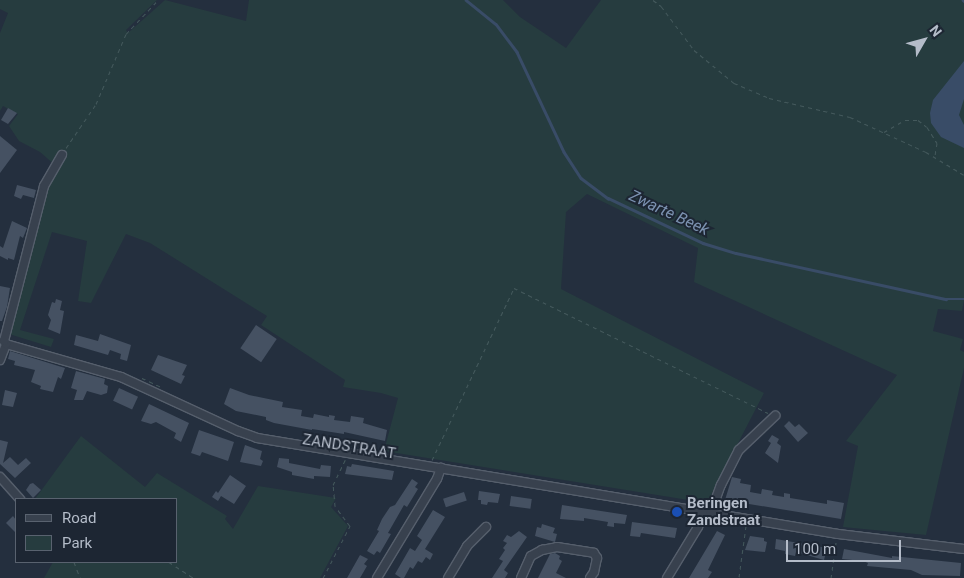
<!DOCTYPE html>
<html>
<head>
<meta charset="utf-8">
<style>
	body { margin:0 }
	#map { position:relative; width:964px; height:578px; overflow:hidden; background:#242f3e; font-family:Roboto,sans-serif }
	div>[style] { position:absolute }
	[style*='--x'] { left:calc(var(--x)*1px); top:calc(var(--y)*1px); width:calc(var(--w)*1px); rotate:calc(var(--a)*1deg) }
	.green>* { inset:0; background:#263c3f }
	.water>* { inset:0; background:#394c67 }
	.stream>* { height:2.5px; margin:-1.25px; padding:0 1.25px; transform-origin:1.25px; border-radius:1.25px; background:#394c67 }
	.building>* { inset:0; background:#455162; transform-origin:0 0 }
	.path>* { height:1px; margin-top:-0.5px; transform-origin:0; background:repeating-linear-gradient(90deg,#44595c 0 4px,transparent 0 8px) }
	.roads { filter:drop-shadow(1px 0 #565f6c) drop-shadow(-1px 0 #565f6c) drop-shadow(0 1px #565f6c) drop-shadow(0 -1px #565f6c) }
	.minor>* { height:8px; margin:-4px; padding:0 4px; transform-origin:4px; border-radius:4px; background:#38414e }
	.dots>* { width:14px; height:14px; translate:-50% -50%; box-sizing:border-box; border:2px solid #1d2633; border-radius:50% }
	span { translate:-50% -50%; white-space:nowrap; text-align:center; line-height:1.15; -webkit-text-stroke:4px #1d2633; paint-order:stroke }
	.street-label { font-size:15px; color:#b4bcc9 }
	.poi-label { font-size:15px; color:#b4bcc9; font-weight:700 }
	.left { translate:0 -50%; text-align:left }
	.water-label { font-size:16px; color:#7c92b1; font-style:italic }
	.legend { position:absolute; left:15px; top:498px; width:162px; height:65px; box-sizing:border-box; background:#1d2633; border:1px solid #59626f; margin:0; padding:6px 9px; list-style:none; font-size:15px; color:#b4bcc9 }
	.legend li { display:flex; align-items:center; gap:10px; height:25px }
	.legend b { width:25px; border:1px solid #59626f }
	.north { position:absolute; left:899px; top:15px; width:50px; height:50px; -webkit-text-stroke:4px #1d2633; paint-order:stroke; rotate:52deg; font-size:14px; font-weight:700; line-height:20px; text-align:center; color:#b4bcc9 }
	.north::after { content:''; display:block; margin:auto; width:18px; height:22px; background:#b4bcc9; clip-path:polygon(50% 0,100% 100%,50% 72%,0 100%) }
	.scale { position:absolute; left:786px; top:540px; width:115px; height:22px; box-sizing:border-box; border:2px solid #b4bcc9; border-top:0; padding-left:6px; font-size:15px; line-height:18px; white-space:nowrap; color:#b4bcc9; -webkit-text-stroke:4px #1d2633; paint-order:stroke }
</style>
</head>
<body>
<div id="map">
	<div class="green">
		<div style="clip-path:polygon(0 0,157px 0,126px 30px,128px 33px,165px 0,246px 21px,249px 0,503px 0,520px 17px,566px 48px,601px 0,964px 0,964px 300px,962px 311px,938px 309px,933px 331px,963px 339px,960px 350px,964px 352px,964px 368px,926px 535px,843px 527px,858px 446px,846px 441px,897px 375px,694px 282px,698px 248px,587px 194px,566px 212px,561px 289px,764px 393px,707px 503px,384px 451px,398px 398px,381px 393px,343px 387px,345px 380px,261px 325px,267px 316px,150px 243px,126px 234px,91px 303px,78px 301px,87px 241px,52px 232px,20px 330px,54px 339px,51px 347px,9px 334px,43px 194px,56px 166px,40px 152px,19px 141px,9px 126px,18px 114px,3px 106px,0 111px,0 33px,8px 13px,0 9px)"></div>
		<div style="clip-path:polygon(81px 436px,145px 487px,157px 473px,227px 516px,225px 519px,233px 529px,258px 486px,336px 498px,331px 507px,348px 526px,320px 578px,44px 578px,53px 562px,176px 562px,176px 499px,35px 499px)"></div>
	</div>
	<div class="water">
		<div style="clip-path:polygon(964px 61px,964px 99px,959px 115px,964px 125px,964px 148px,941px 137px,931px 123px,930px 113px,933px 100px)"></div>
	</div>
	<div class="stream">
		<div style="--x:466;--y:0;--w:38;--a:39"></div>
		<div style="--x:496;--y:24;--w:35;--a:53"></div>
		<div style="--x:517;--y:52;--w:110;--a:64.8"></div>
		<div style="--x:564;--y:152;--w:31;--a:57"></div>
		<div style="--x:581;--y:178;--w:34;--a:37"></div>
		<div style="--x:608;--y:198;--w:105;--a:25.3"></div>
		<div style="--x:703;--y:243;--w:34;--a:17"></div>
		<div style="--x:736;--y:253;--w:215;--a:12.4"></div>
		<div style="--x:946;--y:299;--w:18;--a:0"></div>
		<div style="--x:963;--y:0;--w:1;--a:45"></div>
	</div>
	<div class="building">
		<div style="clip-path:polygon(8px 108px,17px 113px,8px 124px,1px 120px)"></div>
		<div style="clip-path:polygon(0 136px,17px 150px,0 173px)"></div>
		<div style="clip-path:polygon(17px 185px,36px 190px,34px 198px,23px 195px,21px 199px,14px 196px)"></div>
		<div style="clip-path:polygon(12px 221px,27px 228px,23px 238px,20px 236px,14px 260px,8px 258px,8px 260px,0 256px,0 246px,3px 248px)"></div>
		<div style="clip-path:polygon(0 286px,10px 288px,7px 307px,2px 321px,0 321px)"></div>
		<div style="clip-path:polygon(56px 299px,62px 301px,60px 310px,64px 311px,60px 334px,48px 329px,51px 320px,48px 315px,52px 302px,55px 303px)"></div>
		<div style="left:256px;top:325px;width:25px;height:28px;rotate:34deg"></div>
		<div style="clip-path:polygon(100px 334px,131px 345px,127px 361px,120px 359px,121px 354px,110px 350px,108px 355px,74px 345px,76px 335px,98px 341px)"></div>
		<div style="clip-path:polygon(10px 351px,65px 368px,61px 379px,58px 377px,53px 392px,40px 389px,41px 386px,31px 382px,35px 370px,14px 365px,15px 361px,8px 359px)"></div>
		<div style="clip-path:polygon(158px 355px,187px 365px,182px 375px,185px 376px,181px 384px,151px 370px)"></div>
		<div style="clip-path:polygon(76px 371px,105px 379px,104px 384px,108px 386px,107px 393px,101px 395px,87px 391px,83px 400px,74px 400px,77px 390px,71px 388px)"></div>
		<div style="left:119px;top:388px;width:21px;height:14px;rotate:25deg"></div>
		<div style="clip-path:polygon(230px 388px,249px 395px,283px 402px,282px 407px,302px 410px,301px 416px,313px 418px,314px 414px,329px 417px,329px 415px,335px 416px,334px 420px,350px 422px,351px 416px,364px 418px,363px 423px,387px 430px,385px 441px,344px 432px,344px 434px,312px 429px,312px 430px,274px 423px,266px 420px,266px 417px,236px 411px,224px 404px)"></div>
		<div style="clip-path:polygon(5px 390px,17px 393px,13px 407px,2px 405px)"></div>
		<div style="clip-path:polygon(149px 404px,189px 423px,181px 442px,174px 438px,176px 433px,156px 422px,151px 424px,141px 421px)"></div>
		<div style="clip-path:polygon(789px 421px,795px 427px,799px 424px,808px 433px,798px 442px,784px 426px)"></div>
		<div style="clip-path:polygon(199px 430px,234px 442px,228px 461px,202px 452px,200px 456px,191px 453px)"></div>
		<div style="clip-path:polygon(772px 435px,779px 439px,777px 443px,781px 446px,778px 463px,765px 453px,771px 443px,768px 441px)"></div>
		<div style="clip-path:polygon(0 440px,8px 442px,3px 463px,10px 457px,18px 465px,26px 458px,31px 463px,15px 478px,0 464px)"></div>
		<div style="clip-path:polygon(245px 445px,262px 451px,260px 459px,263px 461px,261px 466px,240px 462px)"></div>
		<div style="clip-path:polygon(279px 458px,289px 459px,289px 463px,320px 469px,321px 465px,331px 466px,330px 477px,314px 476px,314px 479px,292px 475px,292px 472px,277px 467px)"></div>
		<div style="clip-path:polygon(352px 464px,394px 471px,392px 480px,345px 474px,347px 466px,351px 467px)"></div>
		<div style="clip-path:polygon(230px 475px,246px 486px,234px 504px,221px 496px,218px 501px,212px 497px,216px 491px,218px 493px)"></div>
		<div style="clip-path:polygon(732px 477px,741px 479px,740px 483px,751px 485px,750px 492px,761px 494px,762px 489px,773px 491px,772px 495px,784px 497px,784px 493px,790px 494px,790px 498px,827px 504px,827px 500px,844px 503px,841px 519px,725px 500px)"></div>
		<div style="clip-path:polygon(412px 479px,418px 483px,415px 487px,418px 489px,407px 507px,404px 505px,388px 533px,391px 534px,380px 553px,377px 551px,374px 555px,367px 551px,379px 531px,377px 530px,382px 519px,390px 507px,395px 505px)"></div>
		<div style="clip-path:polygon(33px 483px,41px 490px,33px 498px,26px 490px,30px 484px)"></div>
		<div style="clip-path:polygon(479px 491px,500px 494px,498px 503px,488px 502px,487px 505px,481px 504px,481px 500px,478px 500px)"></div>
		<div style="left:464px;top:492px;width:9px;height:22px;rotate:72deg"></div>
		<div style="left:511px;top:496px;width:21px;height:10px;rotate:8deg"></div>
		<div style="clip-path:polygon(562px 505px,627px 515px,625px 524px,614px 523px,614px 527px,607px 526px,608px 522px,584px 518px,584px 521px,560px 519px)"></div>
		<div style="clip-path:polygon(433px 510px,445px 517px,425px 549px,433px 554px,430px 560px,426px 557px,422px 563px,418px 561px,413px 569px,410px 567px,404px 578px,401px 578px,395px 574px,410px 548px,415px 551px,422px 540px,417px 536px)"></div>
		<div style="clip-path:polygon(13px 516px,16px 520px,16px 533px,6px 523px)"></div>
		<div style="clip-path:polygon(632px 522px,677px 528px,675px 538px,641px 533px,640px 537px,630px 536px)"></div>
		<div style="clip-path:polygon(542px 524px,555px 528px,553px 533px,557px 534px,555px 542px,535px 536px,537px 527px,541px 528px)"></div>
		<div style="clip-path:polygon(519px 531px,527px 537px,504px 570px,508px 573px,505px 578px,492px 578px,503px 561px,499px 559px,505px 550px,503px 548px,507px 543px,503px 541px,507px 535px,511px 537px)"></div>
		<div style="clip-path:polygon(717px 531px,725px 535px,708px 570px,712px 572px,708px 578px,689px 578px)"></div>
		<div style="clip-path:polygon(750px 536px,764px 538px,764px 541px,767px 542px,765px 552px,745px 550px)"></div>
		<div style="clip-path:polygon(776px 539px,827px 548px,824px 560px,796px 552px,795px 556px,785px 554px,785px 551px,775px 549px)"></div>
		<div style="clip-path:polygon(844px 549px,892px 558px,892px 556px,961px 563px,960px 576px,922px 575px,911px 570px,867px 566px,868px 563px,863px 561px,842px 559px)"></div>
		<div style="clip-path:polygon(555px 553px,560px 556px,559px 559px,562px 561px,556px 573px,566px 578px,538px 578px,550px 554px)"></div>
		<div style="clip-path:polygon(360px 555px,368px 559px,364px 564px,367px 566px,360px 578px,347px 578px)"></div>
	</div>
	<div class="path">
		<div style="--x:653;--y:0;--w:10;--a:37"></div>
		<div style="--x:661;--y:6;--w:55;--a:53.1"></div>
		<div style="--x:694;--y:50;--w:52;--a:39.5"></div>
		<div style="--x:734;--y:83;--w:38;--a:23"></div>
		<div style="--x:769;--y:98;--w:83;--a:13.2"></div>
		<div style="--x:850;--y:117;--w:84;--a:24.7"></div>
		<div style="--x:926;--y:152;--w:44;--a:31.2"></div>
		<div style="--x:884;--y:132;--w:24;--a:-30"></div>
		<div style="--x:905;--y:120;--w:13;--a:0"></div>
		<div style="--x:918;--y:120;--w:11;--a:38"></div>
		<div style="--x:927;--y:127;--w:19;--a:58"></div>
		<div style="--x:937;--y:143;--w:13;--a:99"></div>
		<div style="--x:66;--y:148;--w:53;--a:-55.7"></div>
		<div style="--x:96;--y:104;--w:76;--a:-66.8"></div>
		<div style="--x:126;--y:34;--w:47;--a:-46.7"></div>
		<div style="--x:142;--y:378;--w:21;--a:25"></div>
		<div style="--x:432;--y:460;--w:191;--a:-64.5"></div>
		<div style="--x:514;--y:288;--w:283;--a:26.2"></div>
		<div style="--x:74;--y:562;--w:17;--a:69"></div>
		<div style="--x:169;--y:562;--w:30;--a:33"></div>
		<div style="--x:739;--y:577;--w:51;--a:-82.2"></div>
		<div style="--x:323;--y:578;--w:59;--a:-62.6"></div>
		<div style="--x:350;--y:526;--w:25;--a:-127"></div>
		<div style="--x:335;--y:506;--w:21;--a:-95"></div>
		<div style="--x:333;--y:485;--w:28;--a:-64"></div>
		<div style="--x:739;--y:578;--w:10;--a:0"></div>
		<div style="--x:831;--y:578;--w:36;--a:-82"></div>
	</div>
	<div class="roads">
		<div class="minor">
			<div style="--x:6;--y:344;--w:120;--a:16"></div>
			<div style="--x:121;--y:377;--w:129;--a:24.8"></div>
			<div style="--x:238;--y:431;--w:20;--a:20"></div>
			<div style="--x:257;--y:438;--w:589;--a:9.38"></div>
			<div style="--x:838;--y:534;--w:127;--a:6.8"></div>
			<div style="--x:0;--y:360;--w:17;--a:-69"></div>
			<div style="--x:6;--y:344;--w:4;--a:-124"></div>
			<div style="--x:4;--y:341;--w:160;--a:-75.5"></div>
			<div style="--x:44;--y:186;--w:36;--a:-60"></div>
			<div style="--x:0;--y:477;--w:30;--a:48"></div>
			<div style="--x:711;--y:512;--w:29;--a:-70"></div>
			<div style="--x:721;--y:485;--w:39;--a:-63"></div>
			<div style="--x:739;--y:450;--w:50;--a:-43.4"></div>
			<div style="--x:377;--y:578;--w:116;--a:-58.8"></div>
			<div style="--x:437;--y:479;--w:12;--a:-70"></div>
			<div style="--x:448;--y:578;--w:37;--a:-59"></div>
			<div style="--x:467;--y:546;--w:27;--a:-45"></div>
			<div style="--x:521;--y:578;--w:24;--a:-66"></div>
			<div style="--x:531;--y:556;--w:13;--a:-29"></div>
			<div style="--x:542;--y:550;--w:15;--a:-11"></div>
			<div style="--x:557;--y:547;--w:37;--a:9"></div>
			<div style="--x:594;--y:553;--w:6;--a:59"></div>
			<div style="--x:597;--y:558;--w:14;--a:102"></div>
			<div style="--x:594;--y:572;--w:7;--a:124"></div>
			<div style="--x:667;--y:578;--w:60;--a:-58.7"></div>
			<div style="--x:698;--y:527;--w:17;--a:-73"></div>
		</div>
	</div>
	<div class="dots">
		<div style="left:677px;top:512px;background:#1a4fb4"></div>
	</div>
	<div class="street-label">
		<span style="left:349px;top:447px;rotate:9deg">ZANDSTRAAT</span>
	</div>
	<div class="poi-label">
		<span class="left" style="left:687px;top:512px">Beringen<br>Zandstraat</span>
	</div>
	<div class="water-label">
		<span style="left:669px;top:213px;rotate:25deg">Zwarte Beek</span>
	</div>
	<ul class="legend">
	<li><b style="height:6px;background:#38414e"></b>Road</li>
	<li><b style="height:14px;background:#263c3f"></b>Park</li>
	</ul>
	<div class="north">N</div>
	<div class="scale">100 m</div>
</div>
</body>
</html>
